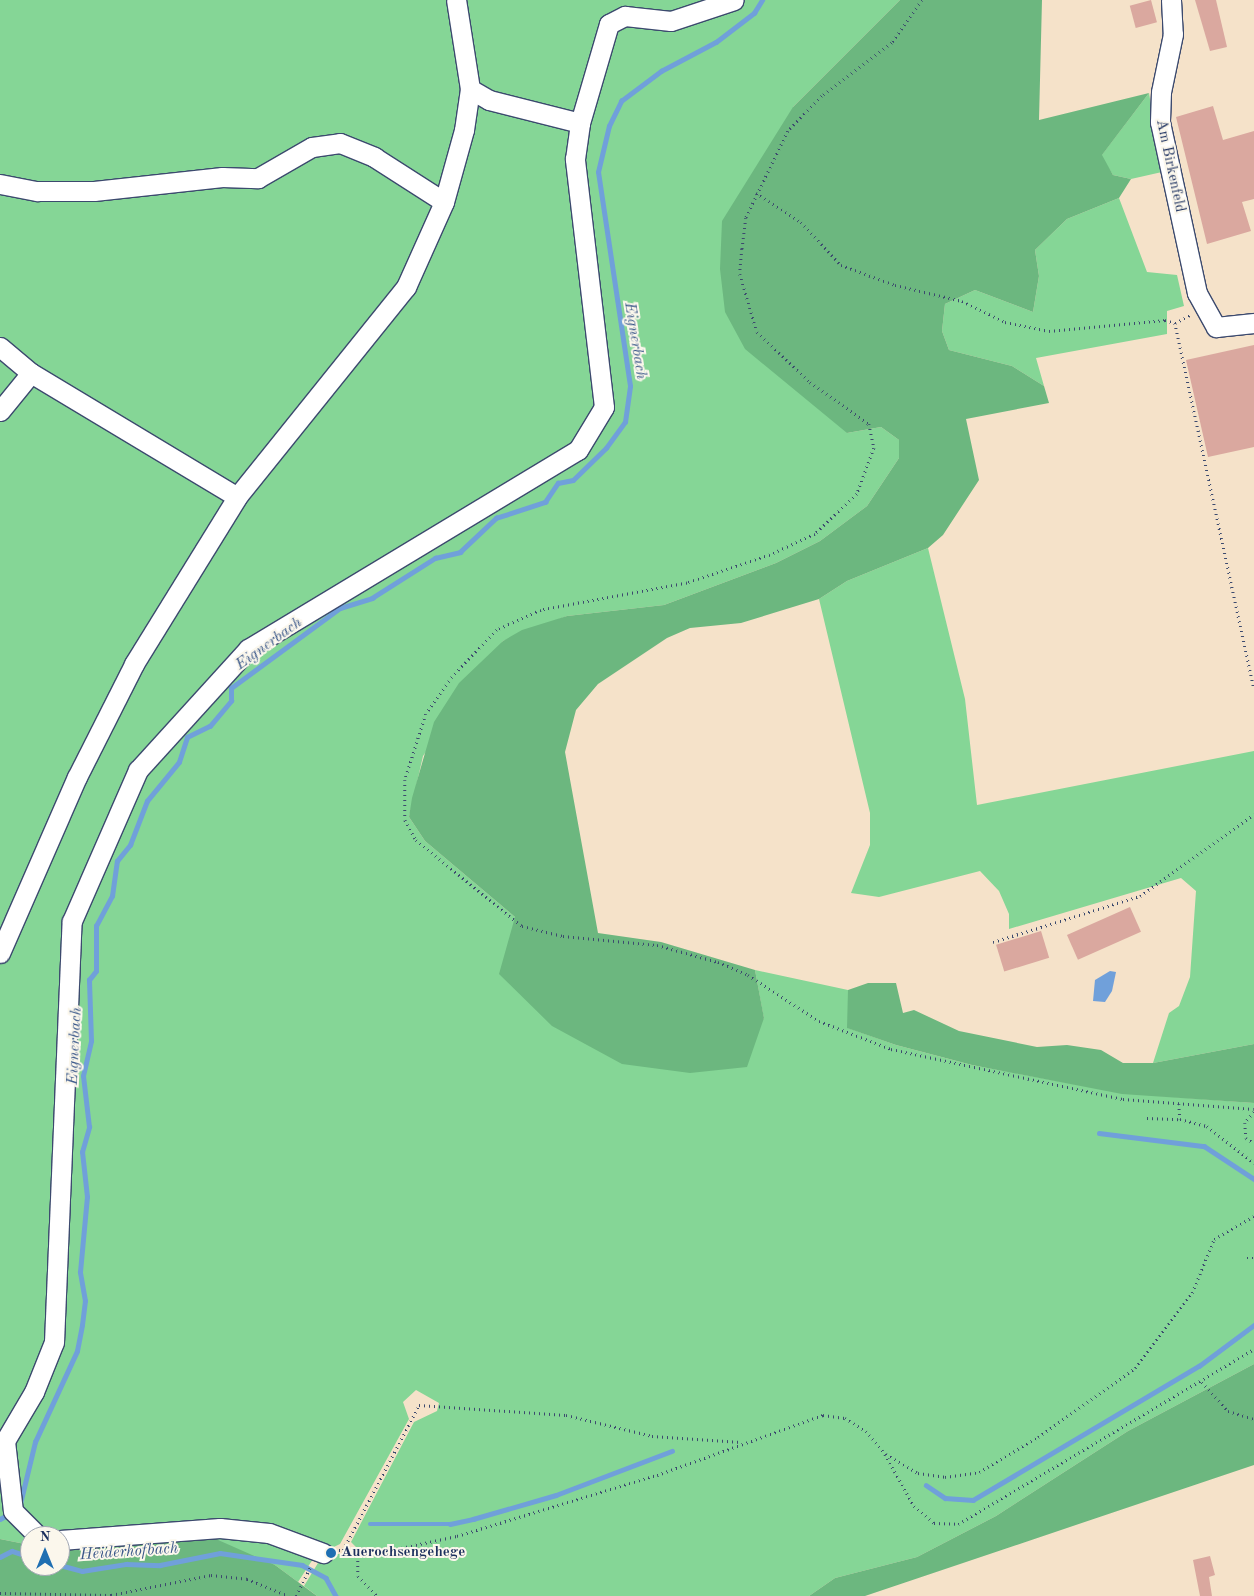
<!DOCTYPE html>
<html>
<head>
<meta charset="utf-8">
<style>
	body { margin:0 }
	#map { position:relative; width:1254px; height:1596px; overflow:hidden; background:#f5e2c9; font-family:"Old Standard TT",serif }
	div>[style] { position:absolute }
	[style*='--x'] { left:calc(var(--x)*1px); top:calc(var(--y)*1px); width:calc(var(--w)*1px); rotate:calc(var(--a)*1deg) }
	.green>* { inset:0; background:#85d696 }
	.forest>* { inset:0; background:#6cb77f }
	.water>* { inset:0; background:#70a0da }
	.stream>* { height:4.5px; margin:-2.25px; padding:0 2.25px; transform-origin:2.25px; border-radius:2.25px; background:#70a0da }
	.building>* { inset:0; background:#daa89f; transform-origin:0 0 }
	.path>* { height:2.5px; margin-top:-1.25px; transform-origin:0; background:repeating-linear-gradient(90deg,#3c4a6e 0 1px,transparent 0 5px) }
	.roads { filter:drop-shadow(1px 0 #3c4a6e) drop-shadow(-1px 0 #3c4a6e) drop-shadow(0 1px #3c4a6e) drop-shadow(0 -1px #3c4a6e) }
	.minor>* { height:19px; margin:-9.5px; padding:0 9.5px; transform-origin:9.5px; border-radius:9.5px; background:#fff }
	.dots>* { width:14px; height:14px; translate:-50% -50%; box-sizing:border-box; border:2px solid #fbf7ec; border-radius:50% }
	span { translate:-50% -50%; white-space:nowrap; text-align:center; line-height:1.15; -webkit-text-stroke:4px #fbf7ec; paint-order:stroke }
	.street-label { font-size:15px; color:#1b2f5e }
	.poi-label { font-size:15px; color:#1b2f5e; font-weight:700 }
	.left { translate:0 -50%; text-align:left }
	.water-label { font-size:16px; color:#395789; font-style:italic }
	.north { position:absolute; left:20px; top:1526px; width:50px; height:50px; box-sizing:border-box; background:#fbf7ec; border:1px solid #a1a7b3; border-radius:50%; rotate:0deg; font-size:14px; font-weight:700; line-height:20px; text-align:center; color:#1b2f5e }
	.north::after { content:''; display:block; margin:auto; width:18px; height:22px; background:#1f6fb2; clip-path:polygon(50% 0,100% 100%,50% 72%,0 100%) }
</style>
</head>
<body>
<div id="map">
	<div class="green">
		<div style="clip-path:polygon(0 0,900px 0,793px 107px,847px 433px,881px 427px,899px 440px,899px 458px,867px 506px,820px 541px,776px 563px,664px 605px,567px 616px,503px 641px,423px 756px,409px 817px,425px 841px,515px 917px,764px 1019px,755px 970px,848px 990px,848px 1028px,896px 1045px,972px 1065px,1122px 1093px,1254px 1103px,1254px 1364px,1128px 1431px,996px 1516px,917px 1557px,835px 1578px,809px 1596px,317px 1596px,304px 1586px,318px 1563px,335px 1554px,363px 1554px,351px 1542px,414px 1422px,437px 1411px,439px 1403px,416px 1390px,403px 1402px,409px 1419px,340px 1544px,315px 1556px,298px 1582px,275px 1565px,60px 1536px,30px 1536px,30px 1545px,0 1539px)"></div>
		<div style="clip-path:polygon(1149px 93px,1162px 172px,1131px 179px,1113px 175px,1101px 156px)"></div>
		<div style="clip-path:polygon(1119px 198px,1147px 272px,1177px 275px,1184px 306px,1167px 311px,1167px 334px,1036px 358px,1044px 386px,1012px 366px,949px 350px,942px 331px,945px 304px,975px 290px,1033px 312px,1039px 276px,1035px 250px,1067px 219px)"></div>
		<div style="clip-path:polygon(928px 548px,965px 699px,977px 805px,1254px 751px,1254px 1044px,1153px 1063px,1169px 1013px,1179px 1006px,1190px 977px,1196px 891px,1181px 878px,1009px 929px,1009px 914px,999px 891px,980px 871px,879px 897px,851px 893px,870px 845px,870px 813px,819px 599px,847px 581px)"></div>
	</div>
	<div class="forest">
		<div style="clip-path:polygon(900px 0,1042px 0,1039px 120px,1149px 93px,1102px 155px,1113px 175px,1131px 179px,1119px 198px,1067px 219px,1035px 250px,1039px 276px,1033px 312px,975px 290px,945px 304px,942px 331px,949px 350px,1012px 366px,1044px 386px,1049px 403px,966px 419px,979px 480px,943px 535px,928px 548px,847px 581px,819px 599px,741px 623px,690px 628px,667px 638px,598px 684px,576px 710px,565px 752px,598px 933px,661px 942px,755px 970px,764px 1018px,747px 1067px,690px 1073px,622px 1064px,552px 1026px,499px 974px,515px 917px,425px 841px,409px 817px,412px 798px,434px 722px,459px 683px,503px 641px,522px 630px,567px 616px,664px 605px,776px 563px,820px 541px,867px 506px,899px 458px,899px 440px,881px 427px,847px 433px,745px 349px,725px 312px,720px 269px,722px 221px,793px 107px)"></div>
		<div style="clip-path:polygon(868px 983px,896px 983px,903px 1013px,914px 1010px,959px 1031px,1037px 1047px,1067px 1045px,1101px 1050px,1123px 1063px,1153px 1063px,1254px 1044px,1254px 1103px,1122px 1094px,972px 1065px,896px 1045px,847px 1028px,848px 990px)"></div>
		<div style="clip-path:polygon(1254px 1364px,1254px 1465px,865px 1596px,809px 1596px,835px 1578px,917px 1557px,996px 1516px,1128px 1431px)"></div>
		<div style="clip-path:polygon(200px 1532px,275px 1565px,317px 1596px,0 1596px,0 1539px,30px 1545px,30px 1566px,60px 1566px,60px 1547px)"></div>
	</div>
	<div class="water">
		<div style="clip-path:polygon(1110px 971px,1116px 972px,1112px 991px,1105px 1002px,1093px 1001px,1095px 980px)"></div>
	</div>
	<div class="stream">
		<div style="--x:1099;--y:1133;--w:106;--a:7.1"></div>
		<div style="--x:1204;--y:1146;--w:60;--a:33.4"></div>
		<div style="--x:926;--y:1485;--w:23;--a:34"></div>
		<div style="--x:945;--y:1498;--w:28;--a:4"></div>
		<div style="--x:973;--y:1500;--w:263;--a:-30.7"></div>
		<div style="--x:1199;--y:1366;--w:69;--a:-36.7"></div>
		<div style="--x:20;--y:1504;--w:64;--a:-76.4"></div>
		<div style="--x:35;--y:1442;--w:100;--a:-65.2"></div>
		<div style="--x:77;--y:1351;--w:26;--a:-79"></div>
		<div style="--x:82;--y:1325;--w:24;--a:-83"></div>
		<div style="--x:85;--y:1301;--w:29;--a:-100"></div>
		<div style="--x:80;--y:1272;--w:75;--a:-84.7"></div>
		<div style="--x:87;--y:1197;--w:45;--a:-96.3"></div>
		<div style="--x:82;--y:1152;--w:26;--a:-74"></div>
		<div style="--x:89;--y:1127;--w:51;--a:-96.7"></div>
		<div style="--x:83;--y:1076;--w:36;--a:-77"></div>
		<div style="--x:91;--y:1041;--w:61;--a:-91.9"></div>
		<div style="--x:89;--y:980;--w:11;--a:-52"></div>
		<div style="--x:96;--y:971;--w:45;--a:-90"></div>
		<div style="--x:96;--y:926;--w:34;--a:-62"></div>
		<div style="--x:112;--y:896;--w:35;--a:-82"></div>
		<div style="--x:117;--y:861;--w:21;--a:-51"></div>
		<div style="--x:130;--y:845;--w:47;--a:-68.9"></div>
		<div style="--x:147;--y:801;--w:50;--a:-50.6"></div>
		<div style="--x:179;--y:762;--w:26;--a:-72"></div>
		<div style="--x:187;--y:737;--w:25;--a:-26"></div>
		<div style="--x:210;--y:726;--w:33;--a:-50"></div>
		<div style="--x:231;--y:701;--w:13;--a:-90"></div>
		<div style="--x:231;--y:688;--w:135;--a:-36.3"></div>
		<div style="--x:340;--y:608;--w:34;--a:-17"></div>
		<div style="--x:372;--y:598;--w:75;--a:-32.4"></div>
		<div style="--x:435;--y:558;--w:26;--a:-13"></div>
		<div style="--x:460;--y:552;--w:50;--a:-43.4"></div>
		<div style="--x:496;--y:518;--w:52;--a:-18.1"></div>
		<div style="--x:545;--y:502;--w:23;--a:-56"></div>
		<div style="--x:558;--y:483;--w:15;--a:-11"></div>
		<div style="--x:573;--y:480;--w:46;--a:-44.1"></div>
		<div style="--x:606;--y:448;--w:32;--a:-54"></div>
		<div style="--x:625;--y:422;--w:36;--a:-82"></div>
		<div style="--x:630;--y:386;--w:216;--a:-98.5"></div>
		<div style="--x:598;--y:172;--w:47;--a:-76.6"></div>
		<div style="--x:609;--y:126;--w:28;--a:-64"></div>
		<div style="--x:621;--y:101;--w:50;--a:-36.9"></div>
		<div style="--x:661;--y:71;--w:62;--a:-27.8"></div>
		<div style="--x:716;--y:42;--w:48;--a:-37.3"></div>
		<div style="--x:754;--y:13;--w:15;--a:-58"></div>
		<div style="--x:0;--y:1519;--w:10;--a:-29"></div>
		<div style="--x:370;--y:1524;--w:80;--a:0"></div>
		<div style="--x:450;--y:1524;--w:24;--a:-12"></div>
		<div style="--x:473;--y:1519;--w:86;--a:-16.1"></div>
		<div style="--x:556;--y:1495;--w:124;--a:-20.8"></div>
		<div style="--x:0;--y:1557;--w:13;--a:-27"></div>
		<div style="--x:12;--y:1551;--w:19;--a:18"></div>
		<div style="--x:60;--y:1565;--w:23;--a:15"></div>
		<div style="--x:82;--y:1571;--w:45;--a:-9"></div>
		<div style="--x:126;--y:1564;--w:34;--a:2"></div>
		<div style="--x:160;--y:1565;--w:61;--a:-11.3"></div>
		<div style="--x:220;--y:1553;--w:83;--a:8.3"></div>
		<div style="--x:302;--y:1565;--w:27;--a:28"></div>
		<div style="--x:326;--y:1578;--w:21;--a:61"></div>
	</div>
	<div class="building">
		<div style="left:1151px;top:0;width:23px;height:22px;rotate:75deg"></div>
		<div style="clip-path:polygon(1195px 0,1216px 0,1227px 47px,1210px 51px)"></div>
		<div style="clip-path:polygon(1213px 106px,1223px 140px,1254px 131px,1254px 199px,1242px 202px,1251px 231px,1207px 244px,1176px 117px)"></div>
		<div style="clip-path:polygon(1254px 345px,1254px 447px,1208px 457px,1186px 360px)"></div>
		<div style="left:1130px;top:907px;width:27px;height:69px;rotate:66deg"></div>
		<div style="left:1041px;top:931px;width:28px;height:47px;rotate:73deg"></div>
		<div style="clip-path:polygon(1210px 1556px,1215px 1575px,1209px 1577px,1212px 1596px,1200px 1596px,1193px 1560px)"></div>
	</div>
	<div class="path">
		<div style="--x:922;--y:0;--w:52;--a:124.9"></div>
		<div style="--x:892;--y:43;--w:88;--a:142.9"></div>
		<div style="--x:822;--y:96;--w:49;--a:134.2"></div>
		<div style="--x:788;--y:131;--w:97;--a:115.8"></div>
		<div style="--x:746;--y:218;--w:31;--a:97"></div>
		<div style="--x:742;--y:249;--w:25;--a:95"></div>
		<div style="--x:740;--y:274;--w:60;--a:73.7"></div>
		<div style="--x:757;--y:332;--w:73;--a:43.3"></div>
		<div style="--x:810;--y:382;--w:72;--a:35.4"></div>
		<div style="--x:869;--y:424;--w:25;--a:78"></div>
		<div style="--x:874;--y:448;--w:49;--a:110.3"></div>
		<div style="--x:857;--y:494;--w:58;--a:136.4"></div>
		<div style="--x:815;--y:534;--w:50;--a:155"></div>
		<div style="--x:770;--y:555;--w:88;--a:161.4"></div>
		<div style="--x:687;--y:583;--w:148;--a:169.5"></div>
		<div style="--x:541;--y:610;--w:48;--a:155.6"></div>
		<div style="--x:497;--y:630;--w:65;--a:133.8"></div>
		<div style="--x:452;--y:677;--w:45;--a:125.1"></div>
		<div style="--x:426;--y:714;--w:69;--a:107.7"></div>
		<div style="--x:405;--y:780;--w:40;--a:90"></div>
		<div style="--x:405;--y:820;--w:23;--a:61"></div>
		<div style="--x:416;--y:840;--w:136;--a:39.1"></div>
		<div style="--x:522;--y:926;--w:42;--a:13.7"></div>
		<div style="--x:563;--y:936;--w:94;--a:5.5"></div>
		<div style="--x:657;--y:945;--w:63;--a:15.6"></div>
		<div style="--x:718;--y:962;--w:33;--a:23"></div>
		<div style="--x:748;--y:975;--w:85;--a:32.9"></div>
		<div style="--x:819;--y:1021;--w:77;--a:21.3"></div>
		<div style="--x:891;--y:1049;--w:237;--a:12.2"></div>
		<div style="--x:1123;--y:1099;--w:131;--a:4.4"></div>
		<div style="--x:756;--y:193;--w:54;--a:32.8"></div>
		<div style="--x:801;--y:222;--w:59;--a:47.1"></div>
		<div style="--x:841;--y:265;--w:58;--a:20.3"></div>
		<div style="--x:895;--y:285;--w:69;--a:13.4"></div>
		<div style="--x:962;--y:301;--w:48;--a:26"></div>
		<div style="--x:1005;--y:322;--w:45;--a:11.6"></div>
		<div style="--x:1049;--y:331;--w:117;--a:-5.4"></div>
		<div style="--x:1165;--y:320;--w:10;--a:17"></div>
		<div style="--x:1175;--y:323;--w:17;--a:-28"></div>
		<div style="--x:1175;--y:323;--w:372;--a:77.8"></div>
		<div style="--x:993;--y:942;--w:154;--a:-17.4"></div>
		<div style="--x:1140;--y:896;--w:140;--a:-35.7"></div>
		<div style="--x:1179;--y:1104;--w:15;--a:86"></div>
		<div style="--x:1254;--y:1112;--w:14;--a:129"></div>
		<div style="--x:1245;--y:1123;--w:15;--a:86"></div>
		<div style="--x:1246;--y:1138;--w:9;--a:32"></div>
		<div style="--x:1147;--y:1118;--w:33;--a:2"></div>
		<div style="--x:1180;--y:1119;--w:28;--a:15"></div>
		<div style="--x:1207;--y:1126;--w:60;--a:38.2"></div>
		<div style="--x:1247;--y:1258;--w:7;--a:0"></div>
		<div style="--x:1202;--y:1382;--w:39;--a:48"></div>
		<div style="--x:1228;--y:1411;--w:27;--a:17"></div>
		<div style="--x:886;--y:1454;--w:37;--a:31"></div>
		<div style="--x:918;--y:1473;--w:27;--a:8"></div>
		<div style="--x:945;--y:1477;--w:34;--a:-8"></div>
		<div style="--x:979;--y:1472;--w:69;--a:-30.7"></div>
		<div style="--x:1038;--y:1437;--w:119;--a:-35.4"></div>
		<div style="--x:1135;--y:1368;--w:94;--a:-52.8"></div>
		<div style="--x:1192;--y:1293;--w:58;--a:-67.8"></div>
		<div style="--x:1214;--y:1239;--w:46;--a:-29.9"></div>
		<div style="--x:339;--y:1550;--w:62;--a:-1.8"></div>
		<div style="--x:401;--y:1548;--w:57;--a:-12.1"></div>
		<div style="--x:457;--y:1536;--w:209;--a:-17"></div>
		<div style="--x:657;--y:1475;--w:177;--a:-19.9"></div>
		<div style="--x:823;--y:1415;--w:22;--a:8"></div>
		<div style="--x:845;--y:1418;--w:25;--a:32"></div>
		<div style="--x:866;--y:1431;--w:30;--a:50"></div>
		<div style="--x:885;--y:1454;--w:60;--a:60.9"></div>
		<div style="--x:914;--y:1506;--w:26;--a:40"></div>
		<div style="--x:934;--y:1523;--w:24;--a:2"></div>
		<div style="--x:958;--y:1524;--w:344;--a:-30.6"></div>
		<div style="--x:343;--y:1550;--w:164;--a:-62.3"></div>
		<div style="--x:419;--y:1405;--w:147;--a:3.9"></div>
		<div style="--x:566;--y:1415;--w:89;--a:13.7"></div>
		<div style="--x:652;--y:1436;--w:89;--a:3.9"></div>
		<div style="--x:358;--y:1551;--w:25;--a:90"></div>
		<div style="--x:358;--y:1576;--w:28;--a:46"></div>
		<div style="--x:0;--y:1593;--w:111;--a:1"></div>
		<div style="--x:111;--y:1595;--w:102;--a:-11.3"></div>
		<div style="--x:211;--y:1575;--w:36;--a:6"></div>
		<div style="--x:247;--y:1579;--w:45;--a:22"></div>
		<div style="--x:296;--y:1596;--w:34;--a:-64"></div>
	</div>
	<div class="roads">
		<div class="minor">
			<div style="--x:1171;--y:0;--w:34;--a:87"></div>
			<div style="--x:1173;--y:34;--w:59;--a:101.7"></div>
			<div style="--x:1161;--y:92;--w:30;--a:92"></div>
			<div style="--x:1160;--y:122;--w:175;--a:77.8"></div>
			<div style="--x:1197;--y:293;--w:39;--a:61"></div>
			<div style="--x:1216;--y:327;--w:38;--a:-6"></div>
			<div style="--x:470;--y:89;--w:22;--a:30"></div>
			<div style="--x:489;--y:100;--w:94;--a:14.2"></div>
			<div style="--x:0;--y:184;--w:38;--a:11"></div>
			<div style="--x:37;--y:191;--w:57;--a:0"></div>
			<div style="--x:94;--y:191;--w:129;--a:-6.2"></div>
			<div style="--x:222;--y:177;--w:36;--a:2"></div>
			<div style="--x:258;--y:178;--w:62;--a:-29.9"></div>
			<div style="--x:312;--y:147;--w:28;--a:-8"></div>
			<div style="--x:340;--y:143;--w:37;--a:22"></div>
			<div style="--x:374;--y:157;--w:83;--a:32.7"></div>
			<div style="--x:0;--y:347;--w:40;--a:40"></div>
			<div style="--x:31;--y:373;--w:240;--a:31"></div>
			<div style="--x:0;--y:411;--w:49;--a:-50.8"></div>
			<div style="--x:0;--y:953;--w:192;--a:-66.4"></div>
			<div style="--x:77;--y:777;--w:127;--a:-63.2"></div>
			<div style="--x:134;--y:664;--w:196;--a:-58.3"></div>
			<div style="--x:237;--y:497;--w:270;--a:-51.2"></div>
			<div style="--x:406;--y:287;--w:93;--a:-65.9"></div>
			<div style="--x:444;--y:202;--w:75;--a:-74.5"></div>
			<div style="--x:464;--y:130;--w:41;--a:-81.7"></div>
			<div style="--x:470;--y:89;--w:90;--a:-98.9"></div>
			<div style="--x:5;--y:1441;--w:57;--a:-59.4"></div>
			<div style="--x:34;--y:1392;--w:54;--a:-68.2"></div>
			<div style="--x:54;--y:1342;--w:421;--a:-87.6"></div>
			<div style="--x:72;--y:921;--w:165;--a:-66.4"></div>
			<div style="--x:138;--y:770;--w:164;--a:-47.7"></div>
			<div style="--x:248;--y:649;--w:385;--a:-31.1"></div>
			<div style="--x:578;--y:450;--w:50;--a:-58.8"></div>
			<div style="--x:604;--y:407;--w:250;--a:-96.7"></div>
			<div style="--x:575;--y:159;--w:36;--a:-82"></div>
			<div style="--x:580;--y:123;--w:103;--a:-73.7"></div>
			<div style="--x:609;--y:24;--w:18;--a:-27"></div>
			<div style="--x:625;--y:16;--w:46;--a:6.2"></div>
			<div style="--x:671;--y:21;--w:66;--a:-18.4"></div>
			<div style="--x:0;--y:1447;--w:8;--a:-50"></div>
			<div style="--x:5;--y:1441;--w:70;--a:83.5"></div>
			<div style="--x:13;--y:1511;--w:35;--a:45"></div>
			<div style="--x:60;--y:1540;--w:160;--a:-4.3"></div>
			<div style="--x:220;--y:1528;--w:49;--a:5.8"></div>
			<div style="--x:269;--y:1533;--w:58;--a:20.3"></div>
		</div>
	</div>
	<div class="dots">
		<div style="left:331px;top:1553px;background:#1f6fb2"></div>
	</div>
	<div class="street-label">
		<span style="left:1170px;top:166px;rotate:78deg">Am Birkenfeld</span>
	</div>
	<div class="poi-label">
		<span class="left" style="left:341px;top:1553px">Auerochsengehege</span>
	</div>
	<div class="water-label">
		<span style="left:635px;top:341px;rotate:81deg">Eignerbach</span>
		<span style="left:269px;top:644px;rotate:-36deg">Eignerbach</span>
		<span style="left:75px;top:1046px;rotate:-87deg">Eignerbach</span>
		<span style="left:129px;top:1552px;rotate:-4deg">Heiderhofbach</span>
	</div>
	<div class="north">N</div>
</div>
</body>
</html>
